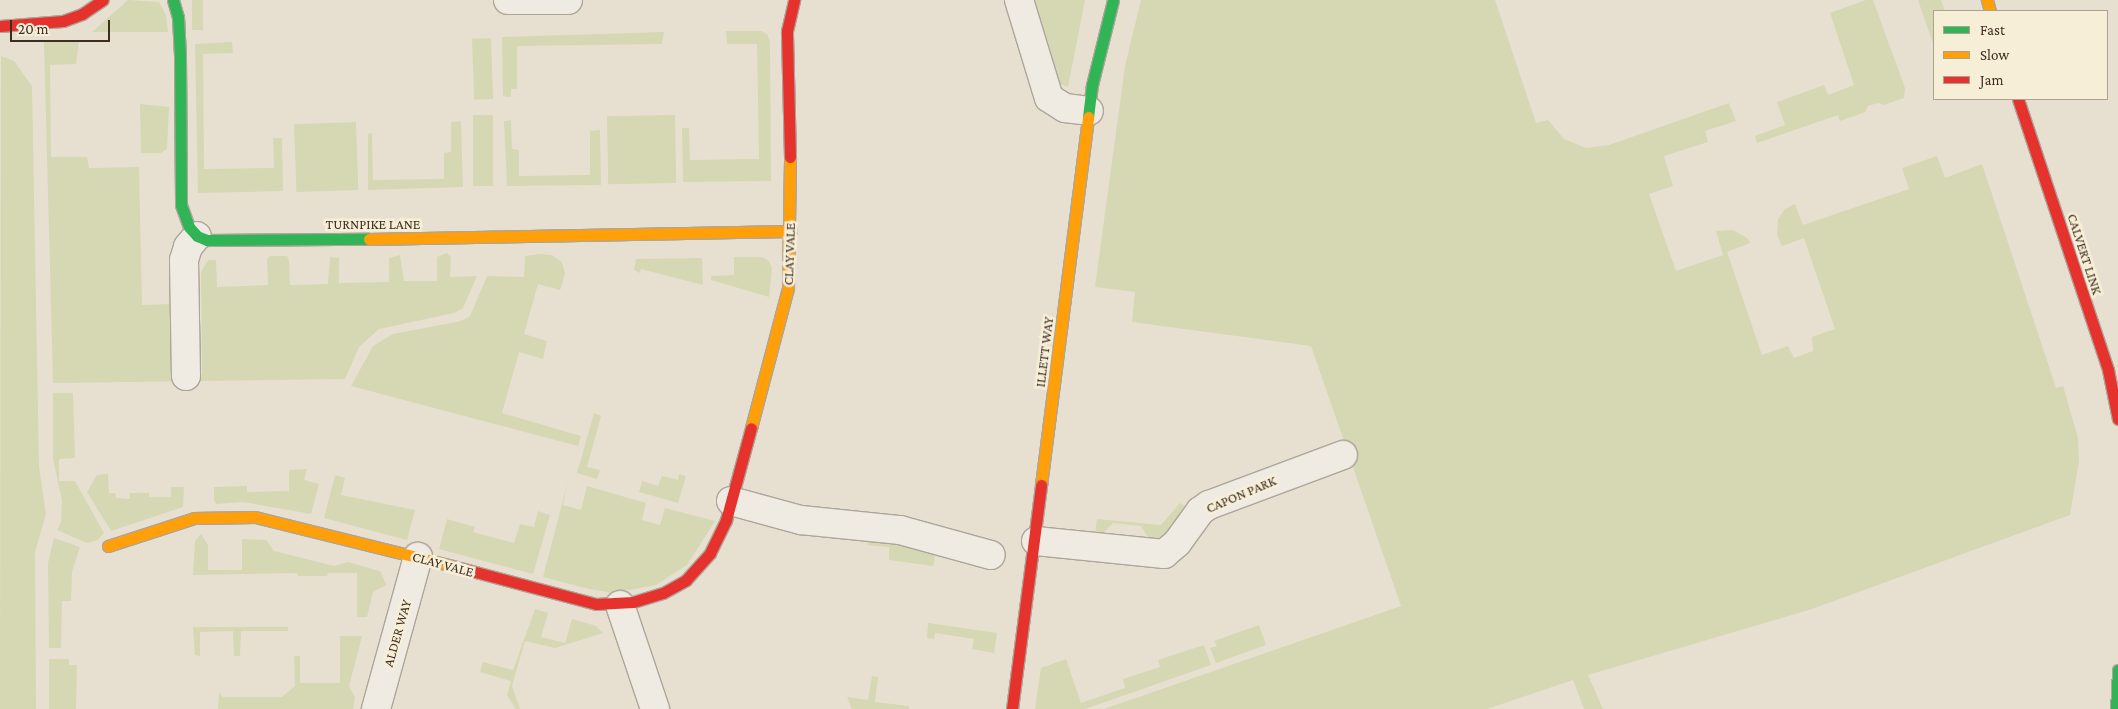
<!DOCTYPE html>
<html>
<head>
<meta charset="utf-8">
<style>
	body { margin:0 }
	#map { position:relative; width:2118px; height:709px; overflow:hidden; background:#e7e0d1; font-family:"Crimson Pro",serif }
	div>[style] { position:absolute }
	[style*='--x'] { left:calc(var(--x)*1px); top:calc(var(--y)*1px); width:calc(var(--w)*1px); rotate:calc(var(--a)*1deg) }
	.green>* { inset:0; background:#d6d7b3; transform-origin:0 0 }
	.roads { filter:drop-shadow(1px 0 #ada599) drop-shadow(-1px 0 #ada599) drop-shadow(0 1px #ada599) drop-shadow(0 -1px #ada599) }
	.street>* { height:28px; margin:-14px; padding:0 14px; transform-origin:14px; border-radius:14px; background:#efebe3 }
	.fast>* { height:11px; margin:-5.5px; padding:0 5.5px; transform-origin:5.5px; border-radius:5.5px; background:#30b455 }
	.slow>* { height:11px; margin:-5.5px; padding:0 5.5px; transform-origin:5.5px; border-radius:5.5px; background:#ff9f0a }
	.jam>* { height:11px; margin:-5.5px; padding:0 5.5px; transform-origin:5.5px; border-radius:5.5px; background:#e5322d }
	span { translate:-50% -50%; white-space:nowrap; text-align:center; line-height:1.15; -webkit-text-stroke:5px #f7eed8; paint-order:stroke }
	.street-label { font-size:14px; color:#3d2e20 }
	.legend { position:absolute; left:1933px; top:10px; width:175px; height:90px; box-sizing:border-box; background:#f7eed8; border:1px solid #ada18e; margin:0; padding:6px 9px; list-style:none; font-size:15px; color:#3d2e20 }
	.legend li { display:flex; align-items:center; gap:10px; height:25px }
	.legend b { width:25px; border:1px solid #ada18e }
	.scale { position:absolute; left:10px; top:20px; width:100px; height:22px; box-sizing:border-box; border:2px solid #3d2e20; border-top:0; padding-left:6px; font-size:15px; line-height:18px; white-space:nowrap; color:#3d2e20; -webkit-text-stroke:4px #f7eed8; paint-order:stroke }
</style>
</head>
<body>
<div id="map">
	<div class="green">
		<div style="clip-path:polygon(128px 0,159px 2px,166px 15px,168px 32px,92px 32px)"></div>
		<div style="left:192px;top:0;width:11px;height:30px"></div>
		<div style="clip-path:polygon(1031px 0,1085px 0,1068px 87px,1056px 82px)"></div>
		<div style="clip-path:polygon(1141px 0,1495px 0,1536px 123px,1548px 120px,1564px 139px,1586px 148px,1609px 145px,1729px 103px,1736px 121px,1705px 131px,1708px 142px,1664px 156px,1673px 186px,1649px 194px,1676px 271px,1723px 255px,1716px 231px,1733px 230px,1747px 238px,1750px 243px,1727px 252px,1762px 355px,1788px 346px,1794px 358px,1813px 351px,1812px 337px,1835px 329px,1804px 238px,1782px 246px,1777px 235px,1778px 219px,1785px 209px,1795px 204px,1803px 225px,1909px 189px,1902px 168px,1937px 156px,1945px 178px,1982px 164px,2056px 388px,2063px 386px,2078px 438px,2079px 461px,2070px 515px,1812px 609px,1588px 675px,1603px 709px,1584px 709px,1573px 680px,1487px 709px,1104px 709px,1401px 606px,1311px 346px,1132px 322px,1135px 292px,1095px 287px,1125px 66px)"></div>
		<div style="clip-path:polygon(1866px 0,1873px 0,1905px 88px,1904px 98px,1884px 105px,1878px 103px,1868px 106px,1865px 112px,1840px 121px,1838px 115px,1757px 143px,1755px 136px,1785px 125px,1777px 102px,1824px 85px,1828px 95px,1854px 85px,1830px 13px)"></div>
		<div style="clip-path:polygon(1918px 0,1941px 0,1945px 11px,1934px 11px,1934px 46px)"></div>
		<div style="clip-path:polygon(726px 31px,761px 31px,767px 34px,770px 42px,771px 181px,683px 182px,682px 128px,689px 128px,690px 160px,759px 159px,757px 44px,727px 44px)"></div>
		<div style="clip-path:polygon(664px 32px,662px 44px,517px 46px,517px 89px,511px 89px,511px 97px,503px 96px,502px 37px)"></div>
		<div style="left:491px;top:38px;width:61px;height:19px;rotate:88deg"></div>
		<div style="clip-path:polygon(79px 41px,76px 64px,50px 65px,51px 157px,87px 157px,89px 168px,139px 167px,142px 305px,170px 304px,171px 376px,202px 375px,201px 272px,208px 260px,216px 260px,217px 287px,268px 285px,267px 259px,270px 256px,287px 256px,289px 260px,290px 285px,328px 284px,330px 257px,339px 258px,339px 283px,389px 282px,389px 258px,400px 255px,404px 281px,437px 281px,437px 257px,447px 253px,451px 257px,450px 277px,477px 276px,463px 308px,454px 313px,379px 329px,359px 347px,345px 379px,53px 383px,44px 42px)"></div>
		<div style="clip-path:polygon(232px 42px,233px 53px,203px 54px,204px 169px,274px 168px,273px 138px,282px 138px,283px 191px,198px 193px,195px 44px)"></div>
		<div style="clip-path:polygon(1px 56px,14px 61px,32px 86px,39px 467px,46px 514px,35px 552px,36px 709px,0 709px)"></div>
		<div style="clip-path:polygon(140px 104px,169px 107px,167px 149px,161px 153px,141px 153px)"></div>
		<div style="left:473px;top:115px;width:20px;height:71px"></div>
		<div style="left:675px;top:115px;width:68px;height:68px;rotate:89deg"></div>
		<div style="clip-path:polygon(511px 120px,512px 149px,519px 150px,519px 176px,590px 175px,590px 131px,600px 130px,601px 185px,507px 186px,504px 121px)"></div>
		<div style="clip-path:polygon(461px 121px,463px 187px,368px 190px,368px 134px,372px 133px,373px 180px,444px 179px,444px 153px,451px 152px,451px 122px)"></div>
		<div style="left:356px;top:122px;width:68px;height:62px;rotate:88deg"></div>
		<div style="clip-path:polygon(539px 254px,552px 255px,562px 262px,565px 274px,560px 290px,538px 284px,524px 334px,547px 341px,543px 359px,519px 352px,502px 413px,581px 436px,578px 446px,351px 386px,373px 346px,393px 334px,461px 321px,470px 316px,487px 276px,524px 277px,525px 256px)"></div>
		<div style="clip-path:polygon(734px 257px,762px 257px,769px 261px,772px 268px,769px 297px,711px 280px,711px 276px,734px 275px)"></div>
		<div style="clip-path:polygon(702px 258px,703px 285px,641px 269px,640px 273px,634px 270px,636px 259px)"></div>
		<div style="clip-path:polygon(53px 393px,73px 393px,75px 458px,59px 459px,59px 481px,75px 481px,104px 533px,98px 540px,87px 543px,57px 530px,61px 522px,62px 500px,53px 459px)"></div>
		<div style="clip-path:polygon(594px 413px,601px 416px,587px 467px,600px 470px,597px 479px,577px 473px)"></div>
		<div style="clip-path:polygon(307px 469px,304px 480px,319px 484px,311px 514px,243px 502px,216px 504px,214px 500px,214px 487px,247px 486px,247px 492px,289px 491px,289px 470px)"></div>
		<div style="clip-path:polygon(108px 474px,109px 493px,115px 493px,116px 498px,130px 499px,130px 493px,149px 493px,149px 497px,171px 497px,171px 487px,184px 487px,183px 507px,111px 531px,87px 492px,97px 475px)"></div>
		<div style="clip-path:polygon(679px 474px,686px 476px,678px 503px,639px 492px,642px 481px,658px 486px,662px 476px,678px 480px)"></div>
		<div style="clip-path:polygon(335px 475px,345px 478px,341px 495px,415px 510px,407px 540px,324px 518px)"></div>
		<div style="clip-path:polygon(568px 481px,563px 505px,581px 510px,587px 486px,646px 503px,642px 520px,660px 525px,665px 508px,715px 521px,687px 565px,656px 585px,614px 593px,589px 589px,543px 577px)"></div>
		<div style="clip-path:polygon(1180px 503px,1185px 506px,1173px 529px,1160px 539px,1150px 540px,1141px 526px,1113px 523px,1102px 534px,1095px 534px,1097px 519px,1161px 525px)"></div>
		<div style="clip-path:polygon(538px 511px,550px 515px,533px 574px,439px 549px,447px 519px,475px 527px,473px 532px,514px 543px,520px 524px,534px 527px)"></div>
		<div style="clip-path:polygon(201px 534px,208px 545px,208px 570px,242px 570px,242px 539px,266px 540px,274px 551px,334px 566px,348px 562px,376px 570px,381px 572px,386px 585px,373px 592px,367px 617px,357px 617px,357px 573px,328px 573px,327px 576px,298px 576px,297px 573px,193px 575px,195px 541px)"></div>
		<div style="clip-path:polygon(867px 537px,936px 550px,933px 566px,889px 560px,889px 547px,867px 545px)"></div>
		<div style="clip-path:polygon(54px 538px,80px 547px,72px 572px,71px 601px,62px 601px,61px 648px,49px 648px,48px 563px)"></div>
		<div style="clip-path:polygon(535px 609px,548px 613px,541px 637px,565px 643px,572px 619px,596px 626px,603px 633px,555px 648px,525px 641px,512px 686px,520px 709px,516px 709px,507px 695px,511px 681px,480px 672px,483px 662px,513px 670px)"></div>
		<div style="clip-path:polygon(928px 623px,997px 633px,994px 653px,972px 649px,974px 639px,935px 633px,934px 639px,927px 638px)"></div>
		<div style="clip-path:polygon(1259px 625px,1266px 645px,1216px 663px,1210px 648px,1217px 646px,1214px 641px)"></div>
		<div style="clip-path:polygon(193px 627px,288px 627px,288px 631px,241px 631px,240px 656px,234px 656px,233px 631px,200px 632px,200px 656px,195px 655px)"></div>
		<div style="clip-path:polygon(340px 636px,362px 636px,349px 686px,355px 697px,353px 709px,218px 709px,219px 692px,223px 697px,282px 697px,295px 686px,294px 656px,300px 656px,300px 683px,340px 683px)"></div>
		<div style="clip-path:polygon(1204px 645px,1211px 665px,1085px 709px,1035px 709px,1041px 668px,1066px 659px,1081px 703px,1125px 688px,1123px 679px,1160px 667px,1158px 660px)"></div>
		<div style="clip-path:polygon(49px 659px,69px 659px,69px 665px,77px 665px,76px 709px,49px 709px)"></div>
		<div style="clip-path:polygon(872px 676px,878px 677px,875px 702px,909px 706px,909px 709px,852px 709px,847px 697px,868px 700px)"></div>
	</div>
	<div class="roads">
		<div class="street">
			<div style="--x:508;--y:0;--w:60;--a:0"></div>
			<div style="--x:1019;--y:0;--w:102;--a:73"></div>
			<div style="--x:1049;--y:98;--w:19;--a:32"></div>
			<div style="--x:1065;--y:108;--w:24;--a:7"></div>
			<div style="--x:186;--y:376;--w:116;--a:-91"></div>
			<div style="--x:184;--y:260;--w:14;--a:-73"></div>
			<div style="--x:188;--y:247;--w:14;--a:-51"></div>
			<div style="--x:731;--y:501;--w:73;--a:15.2"></div>
			<div style="--x:801;--y:520;--w:100;--a:5.8"></div>
			<div style="--x:900;--y:530;--w:94;--a:15.4"></div>
			<div style="--x:1036;--y:541;--w:129;--a:5.8"></div>
			<div style="--x:1164;--y:554;--w:17;--a:-40"></div>
			<div style="--x:1177;--y:543;--w:39;--a:-54"></div>
			<div style="--x:1200;--y:511;--w:11;--a:-34"></div>
			<div style="--x:1209;--y:505;--w:143;--a:-20.5"></div>
			<div style="--x:620;--y:605;--w:110;--a:71.4"></div>
			<div style="--x:376;--y:709;--w:158;--a:-74.6"></div>
		</div>
		<div class="fast">
			<div style="--x:173;--y:0;--w:18;--a:74"></div>
			<div style="--x:178;--y:17;--w:39;--a:87"></div>
			<div style="--x:180;--y:56;--w:149;--a:89.6"></div>
			<div style="--x:181;--y:205;--w:23;--a:70"></div>
			<div style="--x:189;--y:227;--w:12;--a:48"></div>
			<div style="--x:197;--y:236;--w:11;--a:22"></div>
			<div style="--x:207;--y:240;--w:162;--a:-0.4"></div>
			<div style="--x:1088;--y:117;--w:32;--a:-83"></div>
			<div style="--x:1092;--y:85;--w:88;--a:-76.1"></div>
			<div style="--x:2116;--y:709;--w:39;--a:-87"></div>
		</div>
		<div class="slow">
			<div style="--x:1987;--y:0;--w:11;--a:75"></div>
			<div style="--x:369;--y:239;--w:422;--a:-1.1"></div>
			<div style="--x:751;--y:428;--w:145;--a:-75.2"></div>
			<div style="--x:788;--y:288;--w:131;--a:-89.1"></div>
			<div style="--x:1041;--y:485;--w:371;--a:-82.7"></div>
			<div style="--x:108;--y:546;--w:90;--a:-18"></div>
			<div style="--x:194;--y:518;--w:61;--a:-0.9"></div>
			<div style="--x:255;--y:517;--w:204;--a:13.9"></div>
		</div>
		<div class="jam">
			<div style="--x:0;--y:26;--w:63;--a:-4.5"></div>
			<div style="--x:63;--y:21;--w:20;--a:-20"></div>
			<div style="--x:82;--y:14;--w:25;--a:-34"></div>
			<div style="--x:2018;--y:99;--w:286;--a:71.6"></div>
			<div style="--x:2108;--y:370;--w:50;--a:78.5"></div>
			<div style="--x:790;--y:157;--w:126;--a:-91.4"></div>
			<div style="--x:787;--y:31;--w:32;--a:-77"></div>
			<div style="--x:453;--y:566;--w:148;--a:14.9"></div>
			<div style="--x:596;--y:604;--w:37;--a:-3"></div>
			<div style="--x:633;--y:602;--w:31;--a:-17"></div>
			<div style="--x:663;--y:593;--w:26;--a:-29"></div>
			<div style="--x:686;--y:580;--w:36;--a:-48"></div>
			<div style="--x:710;--y:553;--w:37;--a:-64"></div>
			<div style="--x:726;--y:520;--w:95;--a:-74.8"></div>
			<div style="--x:1012;--y:709;--w:226;--a:-82.6"></div>
		</div>
	</div>
	<div class="street-label">
		<span style="left:373px;top:224px">TURNPIKE LANE</span>
		<span style="left:789px;top:254px;rotate:-88deg">CLAY VALE</span>
		<span style="left:2085px;top:254px;rotate:72deg">CALVERT LINK</span>
		<span style="left:1044px;top:352px;rotate:-83deg">ILLETT WAY</span>
		<span style="left:1241px;top:494px;rotate:-23deg">CAPON PARK</span>
		<span style="left:443px;top:564px;rotate:15deg">CLAY VALE</span>
		<span style="left:397px;top:633px;rotate:-74deg">ALDER WAY</span>
	</div>
	<ul class="legend">
	<li><b style="height:6px;background:#30b455"></b>Fast</li>
	<li><b style="height:6px;background:#ff9f0a"></b>Slow</li>
	<li><b style="height:6px;background:#e5322d"></b>Jam</li>
	</ul>
	<div class="scale">20 m</div>
</div>
</body>
</html>
